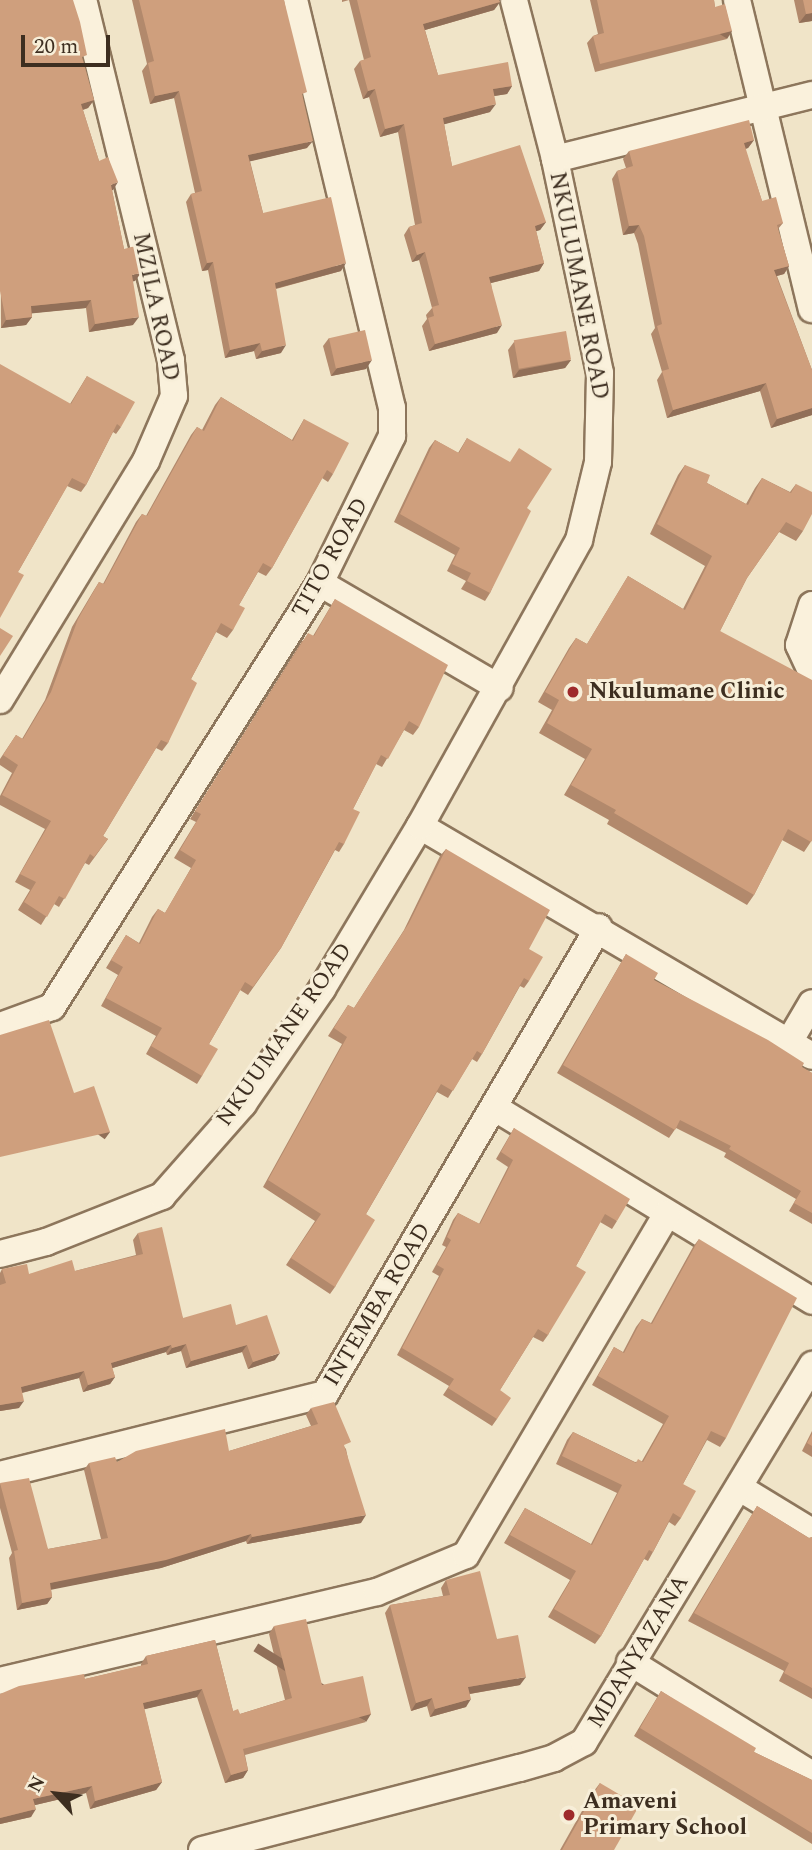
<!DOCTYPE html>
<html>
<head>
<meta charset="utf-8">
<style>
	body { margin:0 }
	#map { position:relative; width:812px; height:1850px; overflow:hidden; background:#f0e4c8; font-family:Spectral,serif }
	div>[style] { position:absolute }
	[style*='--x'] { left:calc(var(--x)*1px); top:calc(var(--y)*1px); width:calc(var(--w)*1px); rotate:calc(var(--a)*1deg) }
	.roads { filter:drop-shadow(2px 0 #8d765c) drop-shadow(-2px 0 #8d765c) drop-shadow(0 2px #8d765c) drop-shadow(0 -2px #8d765c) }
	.street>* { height:26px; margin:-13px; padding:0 13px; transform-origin:13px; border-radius:13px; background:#faf1dc }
	.wall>* { inset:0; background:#b2896c }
	.shaded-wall>* { inset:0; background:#916f58; transform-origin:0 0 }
	.building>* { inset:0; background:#cf9f7d; transform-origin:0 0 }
	.dots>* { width:19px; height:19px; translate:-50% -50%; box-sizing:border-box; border:4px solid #f7eed8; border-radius:50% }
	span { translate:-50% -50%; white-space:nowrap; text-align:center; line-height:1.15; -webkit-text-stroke:6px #f7eed8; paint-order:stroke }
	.street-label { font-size:23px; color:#3d2e20 }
	.poi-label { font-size:23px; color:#3d2e20; font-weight:700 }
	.left { translate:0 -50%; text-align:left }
	.north { position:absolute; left:21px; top:1759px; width:70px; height:70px; -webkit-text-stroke:5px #f7eed8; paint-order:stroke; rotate:297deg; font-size:19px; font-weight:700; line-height:28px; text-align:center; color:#3d2e20 }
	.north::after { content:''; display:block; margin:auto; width:24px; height:32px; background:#3d2e20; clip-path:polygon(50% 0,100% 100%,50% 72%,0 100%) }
	.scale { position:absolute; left:21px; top:35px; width:89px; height:32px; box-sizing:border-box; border:4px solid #3d2e20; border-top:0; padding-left:9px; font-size:21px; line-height:24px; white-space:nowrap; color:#3d2e20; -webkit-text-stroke:5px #f7eed8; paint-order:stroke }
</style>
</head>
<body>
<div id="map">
	<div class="roads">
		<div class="street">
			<div style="--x:737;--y:0;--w:318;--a:76.4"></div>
			<div style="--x:555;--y:159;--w:265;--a:-14"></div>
			<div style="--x:320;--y:583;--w:208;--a:30.3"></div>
			<div style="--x:812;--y:605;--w:42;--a:108"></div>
			<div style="--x:799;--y:645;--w:31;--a:65"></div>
			<div style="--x:0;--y:700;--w:280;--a:-58.6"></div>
			<div style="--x:146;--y:461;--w:71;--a:-66.7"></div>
			<div style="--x:174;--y:396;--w:36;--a:-95"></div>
			<div style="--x:171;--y:360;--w:371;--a:-103.7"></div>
			<div style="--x:420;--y:826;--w:454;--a:30.4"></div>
			<div style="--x:0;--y:1026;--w:55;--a:-20.1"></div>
			<div style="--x:52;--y:1007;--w:502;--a:-57.7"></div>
			<div style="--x:320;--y:583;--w:164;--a:-63.9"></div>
			<div style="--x:392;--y:436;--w:28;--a:-90"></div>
			<div style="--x:392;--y:408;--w:420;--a:-103.5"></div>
			<div style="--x:789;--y:1042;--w:45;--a:-59.5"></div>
			<div style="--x:495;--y:1108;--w:371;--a:31.3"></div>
			<div style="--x:0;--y:1254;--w:48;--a:-14.6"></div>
			<div style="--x:46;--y:1242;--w:125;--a:-21.6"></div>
			<div style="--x:162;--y:1196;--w:123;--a:-48.6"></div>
			<div style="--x:243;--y:1104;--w:140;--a:-55.5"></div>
			<div style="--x:322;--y:989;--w:190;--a:-59"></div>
			<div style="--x:420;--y:826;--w:327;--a:-60.9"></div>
			<div style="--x:579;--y:540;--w:80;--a:-76.3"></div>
			<div style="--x:598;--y:462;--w:89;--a:-88.7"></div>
			<div style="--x:600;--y:373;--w:219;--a:-101.9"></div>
			<div style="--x:555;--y:159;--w:164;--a:-104.5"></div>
			<div style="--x:0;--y:1475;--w:335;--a:-14"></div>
			<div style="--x:325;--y:1394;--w:541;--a:-59.6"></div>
			<div style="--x:740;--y:1488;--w:84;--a:31.4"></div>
			<div style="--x:630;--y:1662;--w:214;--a:31.8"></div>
			<div style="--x:0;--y:1681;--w:387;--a:-13.3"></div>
			<div style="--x:377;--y:1592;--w:96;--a:-22.6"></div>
			<div style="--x:466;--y:1555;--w:396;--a:-59.5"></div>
			<div style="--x:202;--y:1850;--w:328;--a:-14.5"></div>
			<div style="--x:520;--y:1768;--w:35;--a:-16"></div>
			<div style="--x:554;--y:1758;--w:34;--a:-28"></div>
			<div style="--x:584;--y:1742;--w:441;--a:-58.8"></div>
		</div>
	</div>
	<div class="wall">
		<div style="clip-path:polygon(0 0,83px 60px,94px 100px,88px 108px,83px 110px,99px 161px,113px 190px,112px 190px,124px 249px,135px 281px,133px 281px,133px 325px,89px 332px,86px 308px,32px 313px,32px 317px,26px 325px,1px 328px)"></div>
		<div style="clip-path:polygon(132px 0,284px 0,303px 98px,307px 148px,250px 161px,263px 213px,341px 271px,276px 289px,281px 353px,256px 359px,254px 351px,225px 358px,208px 270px,202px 271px,186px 202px,191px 194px,195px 193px,174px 98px,150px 104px,142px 71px,147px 64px)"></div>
		<div style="clip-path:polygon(342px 0,499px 0,500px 2px,494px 10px,425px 30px,438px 75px,512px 86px,507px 94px,494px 96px,490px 112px,444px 124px,452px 166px,546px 222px,540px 230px,536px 231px,544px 263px,539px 271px,491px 283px,497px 333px,429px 351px,422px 326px,427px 319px,426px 315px,432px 308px,419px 260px,412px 262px,404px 235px,409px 227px,415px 225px,398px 132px,380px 137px,369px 97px,363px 99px,354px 69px,360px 61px,364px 60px,349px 0,342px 2px)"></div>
		<div style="clip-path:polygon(590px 0,714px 0,715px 7px,727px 39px,595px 72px,587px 43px,593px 36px,598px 34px)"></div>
		<div style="clip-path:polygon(794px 0,812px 0,812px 21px,799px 23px)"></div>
		<div style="clip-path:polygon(754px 140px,748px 148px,745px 149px,762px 201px,783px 223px,778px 229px,789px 266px,784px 274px,777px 276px,812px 370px,812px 415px,771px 428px,760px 391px,667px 418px,657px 380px,662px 372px,651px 334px,655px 328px,638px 244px,634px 233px,623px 235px,612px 179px,617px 171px,626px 168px,623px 159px,629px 151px)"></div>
		<div style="clip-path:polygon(329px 338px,366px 369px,331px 376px,323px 346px)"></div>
		<div style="clip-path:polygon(514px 342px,571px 360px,565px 368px,513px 378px,508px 350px)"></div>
		<div style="clip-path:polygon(87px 376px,121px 427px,116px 434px,113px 432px,86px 485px,81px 492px,67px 486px,18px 572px,70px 404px)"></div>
		<div style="clip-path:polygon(221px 397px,292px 440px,304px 419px,333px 474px,328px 482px,322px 478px,272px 568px,266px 576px,258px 572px,239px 605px,233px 630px,227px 638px,216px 632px,191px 679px,168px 743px,162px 751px,156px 748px,103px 836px,108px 839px,89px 865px,85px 863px,59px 907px,54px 904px,41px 925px,18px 910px,30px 890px,15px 882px,45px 829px,0 805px,0 796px,12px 773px,0 765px,0 759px,16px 735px,22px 739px,45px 700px,72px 627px,94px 590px,99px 582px,103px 584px,136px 522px,142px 514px,146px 516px,191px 435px,197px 427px,202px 430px,215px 405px)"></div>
		<div style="clip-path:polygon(467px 438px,527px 508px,490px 593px,485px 601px,461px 589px,466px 581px,447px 571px,455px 555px,394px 522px,429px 448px,435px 440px,458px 453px)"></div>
		<div style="clip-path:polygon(685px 465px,707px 483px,746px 504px,755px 488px,762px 478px,790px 492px,796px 484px,803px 531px,796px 541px,779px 532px,747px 578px,720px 631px,812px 840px,804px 852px,782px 840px,754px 895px,747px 905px,607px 824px,609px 820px,564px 795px,585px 759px,539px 733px,552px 710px,538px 702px,569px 648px,576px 638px,587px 644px,628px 576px,683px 609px,705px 566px,650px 534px,678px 475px)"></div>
		<div style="clip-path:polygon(335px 599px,419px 727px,413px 735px,404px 730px,382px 767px,376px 764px,353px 809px,344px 844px,339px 852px,335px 850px,281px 948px,248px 995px,240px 990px,209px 1044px,202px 1076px,197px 1084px,146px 1054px,156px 1036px,101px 1006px,118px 975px,106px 968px,126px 935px,139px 943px,152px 917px,158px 909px,165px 913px,191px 868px,174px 858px,196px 822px,190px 819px,302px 641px,313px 636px)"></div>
		<div style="clip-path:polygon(446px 849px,529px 949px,529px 981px,524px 988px,520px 986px,482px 1054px,477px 1062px,472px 1059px,448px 1098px,437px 1092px,366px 1214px,335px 1287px,330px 1294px,286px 1265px,315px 1221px,263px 1187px,342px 1044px,328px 1036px,348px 1005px,354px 1008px,404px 930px,440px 856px)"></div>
		<div style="clip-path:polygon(626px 954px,654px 980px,812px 1073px,812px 1224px,789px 1211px,796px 1199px,724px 1157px,726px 1153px,676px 1128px,669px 1138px,557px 1073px)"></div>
		<div style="clip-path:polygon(514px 1128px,617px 1221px,612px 1229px,600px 1222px,576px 1266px,548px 1335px,543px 1342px,533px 1337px,500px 1390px,497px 1419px,492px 1426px,443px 1395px,449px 1386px,397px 1355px,439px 1276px,432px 1272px,446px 1247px,442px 1245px,453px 1220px,458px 1213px,479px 1224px,508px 1167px,496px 1159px)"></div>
		<div style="clip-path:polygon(138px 1233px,183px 1318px,236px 1325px,275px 1360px,248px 1369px,242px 1352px,186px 1368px,181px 1351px,167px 1355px,166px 1352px,112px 1368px,115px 1377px,110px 1384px,83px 1392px,79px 1378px,22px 1393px,19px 1408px,0 1411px,0 1273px,2px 1269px,29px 1274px,75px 1271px,136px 1255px,133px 1240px)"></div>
		<div style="clip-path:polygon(699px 1239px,726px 1438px,720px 1447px,707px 1440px,683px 1484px,681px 1518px,675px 1526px,669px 1522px,653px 1552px,648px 1561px,644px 1559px,601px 1636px,595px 1644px,548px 1617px,570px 1580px,504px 1543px,525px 1508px,591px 1544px,617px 1493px,556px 1464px,567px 1440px,573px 1432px,635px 1462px,642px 1461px,663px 1424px,592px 1385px,614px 1347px,623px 1352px,636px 1327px,642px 1319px,651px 1323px,693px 1247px)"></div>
		<div style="clip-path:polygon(311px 1408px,346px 1449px,361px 1523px,247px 1544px,246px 1541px,161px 1568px,51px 1589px,52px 1597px,47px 1604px,17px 1610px,9px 1558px,12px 1553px,0 1508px,0 1483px,48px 1549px,101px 1539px,84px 1470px,89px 1463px,117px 1462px,229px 1451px,311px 1426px,306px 1415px)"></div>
		<div style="clip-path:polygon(812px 1431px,812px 1457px,802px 1451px)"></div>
		<div style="clip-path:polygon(757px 1506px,809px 1538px,812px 1537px,812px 1699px,779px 1681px,784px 1671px,688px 1621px)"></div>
		<div style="clip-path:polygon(446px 1580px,497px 1639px,520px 1685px,470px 1694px,466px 1707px,430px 1717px,427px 1706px,411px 1711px,385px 1613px,390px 1605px,443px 1596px,441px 1588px)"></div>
		<div style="clip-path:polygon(274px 1626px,322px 1685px,366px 1722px,245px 1755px,248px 1770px,243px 1778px,225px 1783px,197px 1697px,144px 1709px,162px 1782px,156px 1790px,90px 1809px,86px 1793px,35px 1805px,31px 1817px,0 1824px,0 1694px,85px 1679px,141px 1666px,141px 1664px,146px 1656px,215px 1640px,233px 1711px,240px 1714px,285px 1700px,269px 1634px)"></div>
		<div style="clip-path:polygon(661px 1691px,754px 1752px,812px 1780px,812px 1844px,634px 1736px)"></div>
		<div style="clip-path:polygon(600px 1783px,614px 1850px,560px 1850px,591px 1795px)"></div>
	</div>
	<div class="shaded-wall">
		<div style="clip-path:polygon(500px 2px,494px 10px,418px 32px,423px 24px)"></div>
		<div style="clip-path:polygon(812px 13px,812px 21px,799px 23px,806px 14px)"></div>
		<div style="left:732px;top:31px;width:9px;height:136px;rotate:122deg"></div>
		<div style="clip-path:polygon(512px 86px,507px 94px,488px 97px,493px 89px)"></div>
		<div style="clip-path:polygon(375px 89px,369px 97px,363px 99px,368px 91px)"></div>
		<div style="clip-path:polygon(179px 91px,174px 98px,150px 104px,155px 96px)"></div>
		<div style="clip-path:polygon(94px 100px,88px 108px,75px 112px,81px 104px)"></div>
		<div style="clip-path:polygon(496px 104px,490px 112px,438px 126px,443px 118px)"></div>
		<div style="clip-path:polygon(404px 124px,398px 132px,380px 137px,385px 129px)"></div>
		<div style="clip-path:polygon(754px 140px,748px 148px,738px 151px,744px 143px)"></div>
		<div style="clip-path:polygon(313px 141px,307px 148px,243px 163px,248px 155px)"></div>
		<div style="clip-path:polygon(118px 182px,113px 190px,105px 193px,111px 185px)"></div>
		<div style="clip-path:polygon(546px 222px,540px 230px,530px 233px,535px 226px)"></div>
		<div style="clip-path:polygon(639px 225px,634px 233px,623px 235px,629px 226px)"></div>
		<div style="clip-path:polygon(425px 252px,419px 260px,412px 262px,417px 255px)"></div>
		<div style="clip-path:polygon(213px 262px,208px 270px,202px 271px,207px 263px)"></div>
		<div style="clip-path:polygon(346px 263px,341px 271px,270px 290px,275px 283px)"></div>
		<div style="clip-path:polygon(544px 263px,539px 271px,483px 285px,489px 277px)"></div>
		<div style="clip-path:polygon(789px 266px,784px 274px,769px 278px,774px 270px)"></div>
		<div style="clip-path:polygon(141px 273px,135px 281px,126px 283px,132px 275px)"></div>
		<div style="clip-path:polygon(91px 300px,86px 308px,26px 314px,31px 306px)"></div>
		<div style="clip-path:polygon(32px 317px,26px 325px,1px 328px,6px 320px)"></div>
		<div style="clip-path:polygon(139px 317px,133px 325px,89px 332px,95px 324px)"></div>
		<div style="clip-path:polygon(502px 325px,497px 333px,429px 351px,435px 344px)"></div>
		<div style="clip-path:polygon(260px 343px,254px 351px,225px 358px,230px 350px)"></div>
		<div style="clip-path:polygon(286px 345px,281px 353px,256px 359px,262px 351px)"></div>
		<div style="clip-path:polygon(372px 360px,366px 369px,331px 376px,337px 368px)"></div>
		<div style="clip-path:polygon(571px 360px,565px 368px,513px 378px,519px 370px)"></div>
		<div style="clip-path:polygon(766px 383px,760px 391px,667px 418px,673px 410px)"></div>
		<div style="clip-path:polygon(812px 408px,812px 415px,771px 428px,777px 419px)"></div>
		<div style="left:110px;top:1132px;width:9px;height:113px;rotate:126deg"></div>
		<div style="clip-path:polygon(186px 1344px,181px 1351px,167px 1355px,172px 1348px)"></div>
		<div style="clip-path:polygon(171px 1345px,166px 1352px,106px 1370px,111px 1363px)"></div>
		<div style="clip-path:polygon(247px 1345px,242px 1352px,186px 1368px,191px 1361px)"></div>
		<div style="clip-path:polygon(280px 1353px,275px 1360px,248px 1369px,253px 1362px)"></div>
		<div style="clip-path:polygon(84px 1371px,79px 1378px,17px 1394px,21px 1387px)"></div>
		<div style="clip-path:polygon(115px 1377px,110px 1384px,83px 1392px,88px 1385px)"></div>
		<div style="clip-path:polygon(24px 1401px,19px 1408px,0 1411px,0 1405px)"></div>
		<div style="clip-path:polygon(366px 1515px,361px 1523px,247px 1544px,252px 1537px)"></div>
		<div style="clip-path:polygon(251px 1534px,246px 1541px,161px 1568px,45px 1591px,50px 1583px)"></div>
		<div style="clip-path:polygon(52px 1597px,47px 1604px,17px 1610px,22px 1603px)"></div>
		<div style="clip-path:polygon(526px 1677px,520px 1685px,463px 1695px,468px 1687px)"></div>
		<div style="clip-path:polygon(202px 1689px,197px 1697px,137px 1711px,143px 1703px)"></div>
		<div style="clip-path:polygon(432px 1698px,427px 1706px,411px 1711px,416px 1703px)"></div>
		<div style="clip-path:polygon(471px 1699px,466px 1707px,430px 1717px,435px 1709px)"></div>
		<div style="left:371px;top:1714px;width:9px;height:133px;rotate:122deg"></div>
		<div style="clip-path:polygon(248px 1770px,243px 1778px,225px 1783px,231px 1775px)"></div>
		<div style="clip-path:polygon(162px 1782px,156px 1790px,90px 1809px,95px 1801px)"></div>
		<div style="clip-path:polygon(92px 1786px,86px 1793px,27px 1807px,33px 1799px)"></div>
		<div style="clip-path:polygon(36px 1809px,31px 1817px,0 1824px,0 1818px)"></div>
	</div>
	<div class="building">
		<div style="clip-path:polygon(0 0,73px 0,80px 22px,87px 55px,82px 57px,94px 100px,81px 104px,99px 161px,108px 157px,118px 182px,111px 185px,124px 249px,135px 246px,141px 273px,132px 275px,139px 317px,95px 324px,91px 300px,31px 306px,32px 317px,6px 320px,0 291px)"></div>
		<div style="clip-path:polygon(139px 0,284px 0,307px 92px,302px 94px,313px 141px,248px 155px,263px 213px,331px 197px,346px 263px,275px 283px,286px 345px,262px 351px,260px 343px,230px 350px,213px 262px,207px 263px,191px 194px,202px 191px,179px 91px,155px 96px,148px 63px,154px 61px)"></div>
		<div style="clip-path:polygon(357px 0,499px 0,500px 2px,423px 24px,438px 75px,508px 62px,512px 86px,493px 89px,496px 104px,443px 118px,452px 166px,520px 145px,546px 222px,535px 226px,544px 263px,489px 277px,502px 325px,435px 344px,428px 318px,434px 316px,432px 307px,439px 305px,425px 252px,417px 255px,409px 227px,422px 223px,404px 124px,385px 129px,375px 89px,368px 91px,360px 61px,371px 57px)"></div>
		<div style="clip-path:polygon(597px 0,714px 0,715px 7px,725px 4px,732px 31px,600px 64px,593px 36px,604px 33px)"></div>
		<div style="clip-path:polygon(803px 0,812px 0,812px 13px,806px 14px)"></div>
		<div style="clip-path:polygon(749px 120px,754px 140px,744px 143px,762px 201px,776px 197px,783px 223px,777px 225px,789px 266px,774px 270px,812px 370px,812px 408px,777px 419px,766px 383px,673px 410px,662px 371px,669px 369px,657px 326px,662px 324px,644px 236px,639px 225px,629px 226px,617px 171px,633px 166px,629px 151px)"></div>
		<div style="left:365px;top:330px;width:31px;height:37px;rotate:77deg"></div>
		<div style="left:566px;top:331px;width:29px;height:53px;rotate:80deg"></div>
		<div style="clip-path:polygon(0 364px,71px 404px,87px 376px,135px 402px,121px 427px,117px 424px,86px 485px,72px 478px,18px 572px,24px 575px,0 618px)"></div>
		<div style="clip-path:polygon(221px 397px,293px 441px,304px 419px,349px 443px,333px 474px,327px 470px,272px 568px,263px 563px,239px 605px,245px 608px,233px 630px,221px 623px,191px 679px,197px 683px,168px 743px,161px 740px,103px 836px,108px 839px,94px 857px,90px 854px,65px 899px,59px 896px,47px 917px,24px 902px,36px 882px,20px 874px,51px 821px,2px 795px,18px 765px,3px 755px,16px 735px,23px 739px,51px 692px,78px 619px,99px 582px,104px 584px,142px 514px,147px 516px,197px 427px,204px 431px)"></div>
		<div style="clip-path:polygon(467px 438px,510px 462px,519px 448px,552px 469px,527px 508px,531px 511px,490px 593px,467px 581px,471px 573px,452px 564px,460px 548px,400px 514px,435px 440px,459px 453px)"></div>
		<div style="clip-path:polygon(685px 465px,710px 475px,707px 483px,748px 505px,762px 478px,791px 493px,796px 484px,812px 492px,812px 514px,803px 531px,786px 522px,747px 578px,720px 631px,812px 680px,812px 840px,811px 842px,788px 829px,754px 895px,614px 813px,616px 810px,571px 785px,592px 749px,547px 723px,559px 700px,545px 692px,576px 638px,587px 644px,628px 576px,685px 610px,712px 556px,657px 524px)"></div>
		<div style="clip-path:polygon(335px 599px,448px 665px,419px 727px,409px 721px,388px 759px,381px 755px,353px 809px,360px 812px,344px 844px,339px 842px,281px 948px,253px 987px,245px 982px,209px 1044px,218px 1049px,202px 1076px,151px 1046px,162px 1028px,106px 998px,123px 967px,111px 960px,126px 935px,140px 944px,158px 909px,165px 913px,196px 860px,180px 850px,201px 814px,195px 811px,308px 633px,314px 636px)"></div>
		<div style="clip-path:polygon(0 628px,13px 636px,0 656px)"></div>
		<div style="clip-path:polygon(446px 849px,550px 910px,529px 949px,543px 957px,529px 981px,524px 978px,482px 1054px,477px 1051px,453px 1091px,441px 1084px,366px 1214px,375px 1220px,335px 1287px,291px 1258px,321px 1214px,268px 1180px,347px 1037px,334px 1028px,348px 1005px,354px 1008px,409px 923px)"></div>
		<div style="clip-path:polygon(626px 954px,658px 973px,654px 980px,768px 1040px,804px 1063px,802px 1067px,812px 1073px,812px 1213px,794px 1203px,801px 1191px,729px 1149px,731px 1146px,680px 1120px,675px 1130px,563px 1065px)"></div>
		<div style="clip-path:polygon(49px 1020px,74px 1093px,94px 1086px,110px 1132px,0 1157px,0 1035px)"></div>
		<div style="clip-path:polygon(514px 1128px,630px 1199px,617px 1221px,605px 1214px,576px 1266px,586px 1272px,548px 1335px,538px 1329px,500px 1390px,511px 1398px,497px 1419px,448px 1388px,454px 1379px,402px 1348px,444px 1269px,437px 1265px,451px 1240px,447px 1237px,458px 1213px,480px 1224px,513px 1160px,501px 1152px)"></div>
		<div style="clip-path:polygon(162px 1227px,183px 1318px,231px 1304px,236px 1325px,267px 1315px,280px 1353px,253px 1362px,247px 1345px,191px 1361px,186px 1344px,172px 1348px,171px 1345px,111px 1363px,115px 1377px,88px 1385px,84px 1371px,21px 1387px,24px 1401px,0 1405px,0 1285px,6px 1283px,2px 1269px,27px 1264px,29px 1274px,72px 1260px,75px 1271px,143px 1254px,138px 1233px)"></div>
		<div style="clip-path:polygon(699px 1239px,797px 1298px,726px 1438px,711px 1431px,683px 1484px,696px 1491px,681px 1518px,673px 1513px,653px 1552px,649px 1550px,601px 1636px,554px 1609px,576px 1571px,510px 1535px,525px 1508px,592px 1545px,622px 1485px,562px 1456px,573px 1432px,636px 1463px,638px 1459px,643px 1462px,669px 1416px,598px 1376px,614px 1347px,624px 1353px,642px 1319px,652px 1324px)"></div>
		<div style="clip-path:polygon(334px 1402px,351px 1442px,344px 1445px,366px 1515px,252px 1537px,251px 1534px,166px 1560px,50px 1583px,52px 1597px,22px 1603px,14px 1551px,18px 1550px,0 1483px,29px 1478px,48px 1549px,108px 1538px,89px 1463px,115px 1457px,117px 1462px,136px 1451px,225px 1429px,229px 1451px,318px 1424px,311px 1408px)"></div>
		<div style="clip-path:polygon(812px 1434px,812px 1446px,807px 1443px)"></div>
		<div style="clip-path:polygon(757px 1506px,809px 1538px,812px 1537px,812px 1688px,784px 1673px,789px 1663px,694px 1613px)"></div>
		<div style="clip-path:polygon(480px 1571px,497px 1639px,518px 1635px,526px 1677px,468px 1687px,471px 1699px,435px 1709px,432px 1698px,416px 1703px,390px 1605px,450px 1595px,446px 1580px)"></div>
		<div style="clip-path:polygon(306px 1619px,322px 1685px,363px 1676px,371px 1714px,243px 1749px,248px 1770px,231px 1775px,202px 1689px,143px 1703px,162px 1782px,95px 1801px,92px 1786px,33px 1799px,36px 1809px,0 1818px,0 1694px,19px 1686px,84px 1674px,85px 1679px,148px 1664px,146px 1656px,215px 1640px,233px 1711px,238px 1709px,240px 1714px,292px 1698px,274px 1626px)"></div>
		<div style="clip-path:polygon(661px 1691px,756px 1748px,754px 1752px,812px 1780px,812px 1833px,640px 1728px)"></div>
		<div style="clip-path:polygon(600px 1783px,639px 1806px,614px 1850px,562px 1850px)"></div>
	</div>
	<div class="dots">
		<div style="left:573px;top:692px;background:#9e2a2b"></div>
		<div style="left:569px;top:1815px;background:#9e2a2b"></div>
	</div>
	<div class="street-label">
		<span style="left:578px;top:286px;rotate:79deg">NKULUMANE ROAD</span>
		<span style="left:155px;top:307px;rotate:78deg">MZILA ROAD</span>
		<span style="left:331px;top:558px;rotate:-61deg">TITO ROAD</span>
		<span style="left:285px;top:1035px;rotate:-55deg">NKUUMANE ROAD</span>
		<span style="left:378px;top:1305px;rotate:-59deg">INTEMBA ROAD</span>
		<span style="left:639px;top:1652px;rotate:-59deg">MDANYAZANA</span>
	</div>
	<div class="poi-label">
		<span class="left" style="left:589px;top:692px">Nkulumane Clinic</span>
		<span class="left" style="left:583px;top:1815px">Amaveni<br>Primary School</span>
	</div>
	<div class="north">N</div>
	<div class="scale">20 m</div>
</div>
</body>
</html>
